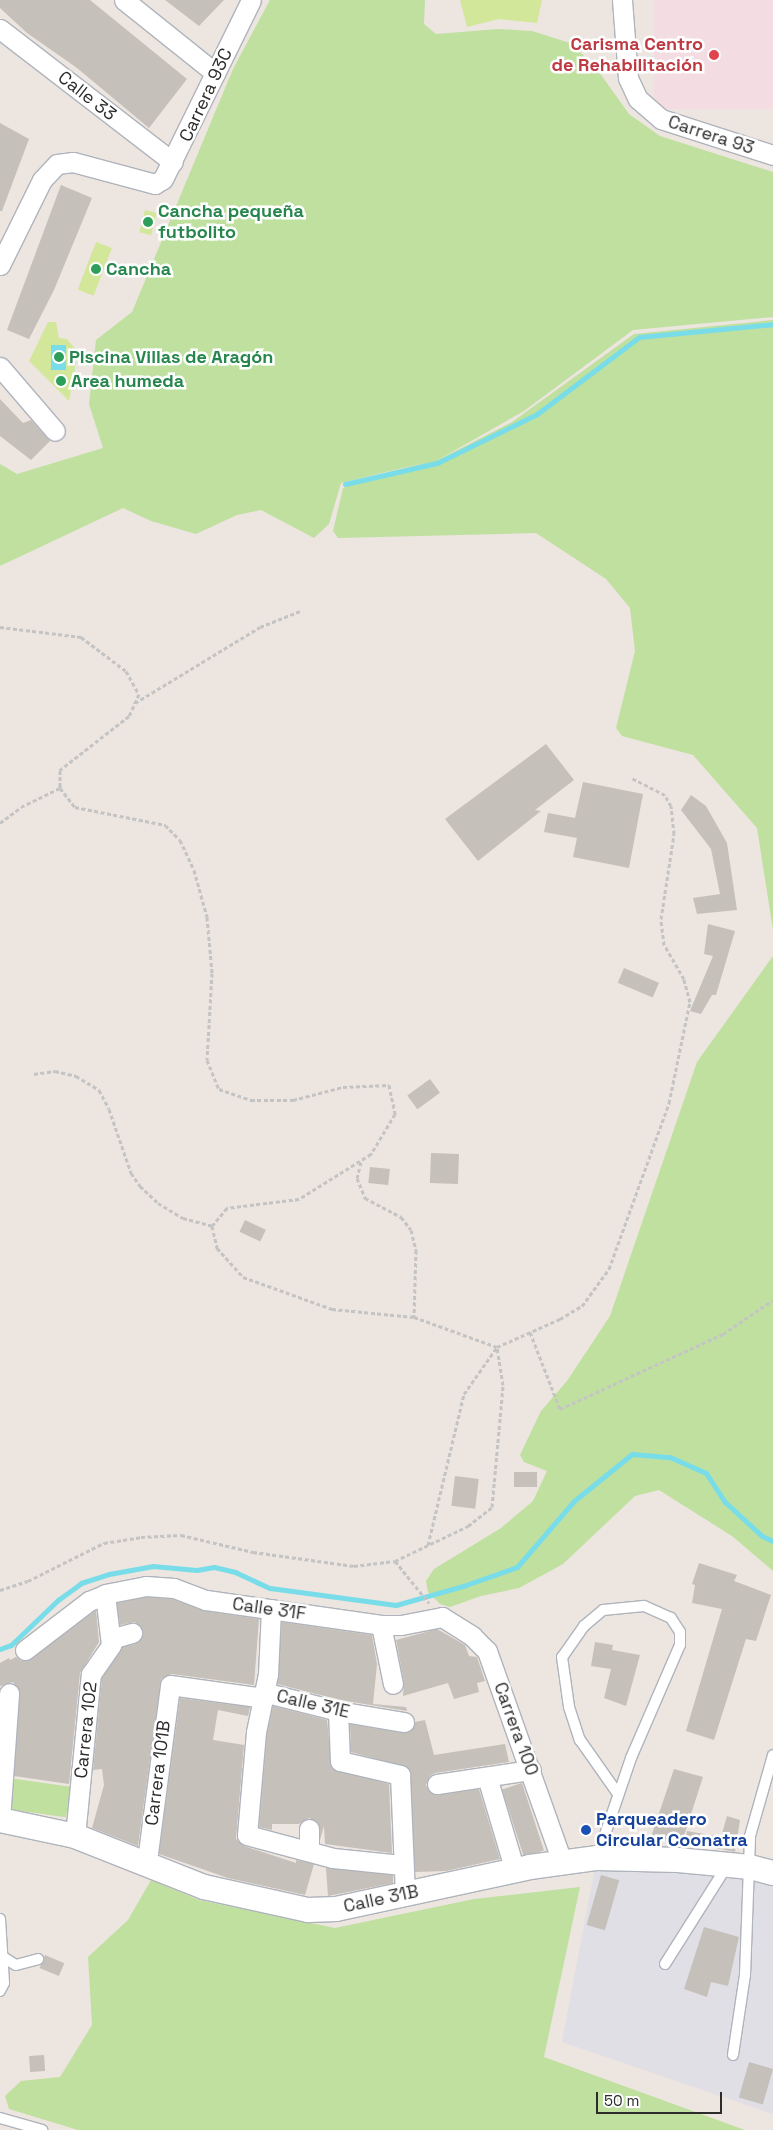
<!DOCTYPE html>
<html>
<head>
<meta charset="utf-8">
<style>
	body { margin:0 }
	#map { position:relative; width:773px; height:2130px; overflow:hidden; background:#ede5df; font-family:"Space Grotesk",sans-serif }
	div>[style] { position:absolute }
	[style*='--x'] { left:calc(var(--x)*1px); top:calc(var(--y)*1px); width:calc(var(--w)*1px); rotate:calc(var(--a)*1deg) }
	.industrial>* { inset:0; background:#e0dfe6 }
	.medical>* { inset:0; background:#f3dde2; transform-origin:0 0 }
	.green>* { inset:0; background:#bfe09f; transform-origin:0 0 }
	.pitch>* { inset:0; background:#d3e79b; transform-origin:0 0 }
	.water>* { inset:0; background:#78dde9; transform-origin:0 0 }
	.stream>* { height:5px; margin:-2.5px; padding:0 2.5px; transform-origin:2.5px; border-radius:2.5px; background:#78dde9 }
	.building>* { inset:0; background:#c6c0ba; transform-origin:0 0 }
	.path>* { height:3px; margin-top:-1.5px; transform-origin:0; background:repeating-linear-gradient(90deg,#c4c4c4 0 4px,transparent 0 6.5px) }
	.roads { filter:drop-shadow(1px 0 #afb4bc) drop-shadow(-1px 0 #afb4bc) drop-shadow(0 1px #afb4bc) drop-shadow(0 -1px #afb4bc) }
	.service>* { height:10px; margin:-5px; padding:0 5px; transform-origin:5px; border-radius:5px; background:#fff }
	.minor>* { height:19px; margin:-9.5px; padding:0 9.5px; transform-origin:9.5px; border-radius:9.5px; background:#fff }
	.tertiary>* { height:24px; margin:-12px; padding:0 12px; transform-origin:12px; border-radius:12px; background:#fff }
	.dots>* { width:14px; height:14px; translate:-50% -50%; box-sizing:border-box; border:2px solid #fff; border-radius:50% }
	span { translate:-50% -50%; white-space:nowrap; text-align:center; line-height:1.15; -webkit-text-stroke:5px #fff; paint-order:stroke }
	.health-label { font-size:18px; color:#be3a42; font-weight:700 }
	.right { translate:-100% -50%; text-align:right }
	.street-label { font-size:18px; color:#2c2c2c }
	.leisure-label { font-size:18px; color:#27864d; font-weight:700 }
	.left { translate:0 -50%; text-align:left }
	.transit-label { font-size:18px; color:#164399; font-weight:700 }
	.scale { position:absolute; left:596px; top:2092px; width:126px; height:22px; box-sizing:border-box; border:2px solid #2c2c2c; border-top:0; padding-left:6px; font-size:15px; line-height:18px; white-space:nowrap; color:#2c2c2c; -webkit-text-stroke:4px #fff; paint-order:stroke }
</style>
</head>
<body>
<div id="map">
	<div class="industrial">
		<div style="clip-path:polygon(595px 1867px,741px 1877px,773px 1887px,773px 2114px,562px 2042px)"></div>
	</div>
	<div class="medical">
		<div style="left:654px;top:0;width:119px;height:109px"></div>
	</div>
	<div class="green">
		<div style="clip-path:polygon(270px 0,425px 0,424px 24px,436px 34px,498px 29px,532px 31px,570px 43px,594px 65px,629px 114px,660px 136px,773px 172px,773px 317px,633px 330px,524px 411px,436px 461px,512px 422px,634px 334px,773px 320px,773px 930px,757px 828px,693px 755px,622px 736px,616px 728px,635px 651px,630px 608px,606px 579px,536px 533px,338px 538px,333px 531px,343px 488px,362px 479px,435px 460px,341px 483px,329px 524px,314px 538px,261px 510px,237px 515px,196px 534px,151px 521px,123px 508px,0 566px,0 464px,17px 474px,103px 448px,89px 404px,96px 340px,132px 312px,233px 69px)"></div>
		<div style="clip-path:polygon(773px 956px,773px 1571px,732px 1536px,659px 1490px,635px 1496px,563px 1564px,519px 1588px,481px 1596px,450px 1607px,440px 1604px,428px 1592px,426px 1581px,434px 1569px,501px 1528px,533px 1501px,547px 1471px,524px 1462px,520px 1455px,541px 1411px,567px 1381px,610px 1316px,697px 1062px)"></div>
		<div style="left:9px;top:1778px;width:62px;height:31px;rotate:8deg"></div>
		<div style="clip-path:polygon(151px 1880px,199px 1900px,335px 1928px,474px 1899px,580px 1887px,544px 2057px,745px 2130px,78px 2130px,9px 2109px,5px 2096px,21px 2081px,60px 2077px,92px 2025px,88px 1957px,128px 1920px)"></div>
	</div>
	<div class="pitch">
		<div style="clip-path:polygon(460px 0,542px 0,537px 23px,499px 19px,467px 27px)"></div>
		<div style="left:145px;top:210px;width:12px;height:23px;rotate:14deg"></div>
		<div style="left:96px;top:242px;width:17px;height:51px;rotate:21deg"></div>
		<div style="clip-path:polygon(48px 322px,56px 322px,59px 338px,67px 339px,78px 352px,69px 401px,29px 361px)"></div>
	</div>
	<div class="water">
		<div style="left:51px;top:345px;width:15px;height:25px"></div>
	</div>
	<div class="stream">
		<div style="--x:345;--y:484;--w:94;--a:-12.9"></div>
		<div style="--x:437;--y:463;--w:111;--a:-26.1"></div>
		<div style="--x:537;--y:414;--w:128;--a:-37"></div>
		<div style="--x:639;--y:337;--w:135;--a:-5.5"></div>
		<div style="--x:0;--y:1649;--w:12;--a:-20"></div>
		<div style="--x:11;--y:1645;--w:65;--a:-43.8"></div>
		<div style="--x:58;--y:1600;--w:29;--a:-36"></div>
		<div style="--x:81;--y:1583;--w:29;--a:-18"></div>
		<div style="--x:109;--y:1574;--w:45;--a:-10.3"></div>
		<div style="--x:153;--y:1566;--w:44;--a:5.2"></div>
		<div style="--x:197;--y:1570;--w:17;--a:-10"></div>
		<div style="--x:214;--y:1567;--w:22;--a:13"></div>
		<div style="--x:235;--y:1572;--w:38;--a:25"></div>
		<div style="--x:270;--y:1588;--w:127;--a:7.7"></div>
		<div style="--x:396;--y:1605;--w:70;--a:-15.8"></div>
		<div style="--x:463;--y:1586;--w:57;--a:-19.4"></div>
		<div style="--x:517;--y:1567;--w:87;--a:-49.2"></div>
		<div style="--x:574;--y:1501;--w:75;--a:-39"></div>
		<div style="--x:632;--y:1454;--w:38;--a:5"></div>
		<div style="--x:670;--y:1457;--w:39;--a:24"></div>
		<div style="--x:706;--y:1473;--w:35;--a:57"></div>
		<div style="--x:725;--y:1502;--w:50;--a:42.6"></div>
		<div style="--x:762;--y:1536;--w:12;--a:24"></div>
	</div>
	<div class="building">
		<div style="clip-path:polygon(0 0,90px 0,187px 79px,149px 128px,77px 68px,27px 33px,0 8px)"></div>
		<div style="clip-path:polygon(165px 0,224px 0,199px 26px)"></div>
		<div style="clip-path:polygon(0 123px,29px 139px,2px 211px,0 211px)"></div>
		<div style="clip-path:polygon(61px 185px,92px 198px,54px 290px,29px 339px,7px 330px)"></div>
		<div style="clip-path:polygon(0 399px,23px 423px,31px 420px,50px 441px,31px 460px,0 436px)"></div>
		<div style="clip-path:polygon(546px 744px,574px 780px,535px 810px,541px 811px,478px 861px,445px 819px)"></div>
		<div style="clip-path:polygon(583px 782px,643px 794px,629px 868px,573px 857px,577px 838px,544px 832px,548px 813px,575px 818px)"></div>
		<div style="clip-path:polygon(691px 795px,706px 806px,727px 843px,737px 910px,697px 914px,693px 898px,720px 894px,711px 849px,681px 810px)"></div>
		<div style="clip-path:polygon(708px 924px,735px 931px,716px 995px,712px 995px,701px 1014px,690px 1011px,713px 956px,704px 954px)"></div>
		<div style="left:624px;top:968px;width:38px;height:16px;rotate:23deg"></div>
		<div style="left:430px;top:1079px;width:17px;height:28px;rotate:54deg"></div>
		<div style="left:431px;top:1153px;width:28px;height:30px;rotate:2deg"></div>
		<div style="left:370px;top:1167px;width:20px;height:16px;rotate:6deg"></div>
		<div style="left:245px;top:1220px;width:23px;height:13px;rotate:25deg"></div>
		<div style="left:537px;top:1472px;width:15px;height:23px;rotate:90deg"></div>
		<div style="left:455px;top:1476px;width:24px;height:30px;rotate:7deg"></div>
		<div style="clip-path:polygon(699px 1563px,737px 1575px,734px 1581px,771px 1595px,756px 1641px,746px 1639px,714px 1740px,686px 1731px,722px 1609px,692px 1603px,695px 1585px,692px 1584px)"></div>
		<div style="clip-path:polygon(147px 1597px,172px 1599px,204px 1611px,259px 1619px,254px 1685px,172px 1674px,161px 1679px,138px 1846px,92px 1828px,104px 1785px,102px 1769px,93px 1770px,102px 1678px,122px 1647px,135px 1644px,143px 1635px,143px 1630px,135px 1622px,120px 1625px,117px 1603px)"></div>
		<div style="clip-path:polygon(96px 1610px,99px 1642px,80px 1673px,69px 1784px,14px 1776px,20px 1693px,13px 1682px,0 1686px,0 1663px,9px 1658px,10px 1660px,16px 1657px,21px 1661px,31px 1659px)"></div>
		<div style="clip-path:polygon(282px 1622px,372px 1635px,377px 1664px,373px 1704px,406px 1707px,407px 1711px,340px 1700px,277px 1684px)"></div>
		<div style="clip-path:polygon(437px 1629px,465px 1645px,469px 1656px,477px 1657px,485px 1681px,477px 1683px,479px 1692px,454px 1699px,448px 1683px,403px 1696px,404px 1682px,396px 1640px)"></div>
		<div style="clip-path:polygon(595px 1642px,613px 1645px,612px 1650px,640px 1655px,626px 1706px,604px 1698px,611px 1669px,591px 1666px)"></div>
		<div style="clip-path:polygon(180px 1698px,250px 1707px,248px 1716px,218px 1710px,213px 1740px,244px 1745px,236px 1839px,244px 1846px,296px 1863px,296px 1860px,314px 1864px,305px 1895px,228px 1878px,159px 1854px)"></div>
		<div style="clip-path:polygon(273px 1706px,327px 1720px,332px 1769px,389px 1784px,392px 1853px,325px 1844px,324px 1826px,320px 1840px,319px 1824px,309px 1818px,299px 1824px,272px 1824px,272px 1830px,259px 1827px,267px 1734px)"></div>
		<div style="clip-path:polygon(425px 1720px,434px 1755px,505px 1744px,509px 1762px,435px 1773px,430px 1776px,426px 1785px,429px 1791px,438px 1795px,479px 1789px,500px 1859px,446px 1871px,415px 1872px,409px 1768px,351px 1752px,350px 1724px,403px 1733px,412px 1729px,415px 1722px)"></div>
		<div style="clip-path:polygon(674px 1769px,703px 1777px,682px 1842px,650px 1840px)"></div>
		<div style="left:522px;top:1783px;width:71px;height:21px;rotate:72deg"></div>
		<div style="clip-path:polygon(727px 1816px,740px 1820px,735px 1852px,685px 1842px,687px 1831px,721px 1837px)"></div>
		<div style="clip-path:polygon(326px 1868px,393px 1875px,393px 1883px,328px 1896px)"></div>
		<div style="left:601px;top:1875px;width:19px;height:52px;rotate:16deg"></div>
		<div style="clip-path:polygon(704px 1927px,739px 1937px,728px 1986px,711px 1982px,707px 1997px,684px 1989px)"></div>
		<div style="left:45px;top:1955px;width:21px;height:14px;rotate:23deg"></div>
		<div style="left:44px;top:2055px;width:16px;height:15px;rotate:86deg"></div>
		<div style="left:749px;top:2062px;width:25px;height:37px;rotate:16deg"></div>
	</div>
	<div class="path">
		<div style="--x:0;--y:627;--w:82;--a:7"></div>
		<div style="--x:81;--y:637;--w:56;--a:37.1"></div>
		<div style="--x:126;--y:671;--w:26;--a:61"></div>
		<div style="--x:139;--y:694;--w:24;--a:114"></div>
		<div style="--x:129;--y:716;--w:88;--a:142"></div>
		<div style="--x:60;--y:770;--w:18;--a:90"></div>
		<div style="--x:60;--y:788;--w:24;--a:52"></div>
		<div style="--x:75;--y:807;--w:92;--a:11.3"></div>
		<div style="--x:165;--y:825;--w:21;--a:45"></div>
		<div style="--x:180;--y:840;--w:33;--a:65"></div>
		<div style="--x:194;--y:870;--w:49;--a:74.5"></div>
		<div style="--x:207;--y:917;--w:56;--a:84.9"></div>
		<div style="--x:212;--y:973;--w:87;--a:93.3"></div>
		<div style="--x:207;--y:1060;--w:31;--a:68"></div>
		<div style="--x:219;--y:1089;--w:34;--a:19"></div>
		<div style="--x:251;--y:1100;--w:42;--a:0"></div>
		<div style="--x:293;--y:1100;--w:52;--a:-14.6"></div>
		<div style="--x:343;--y:1087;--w:46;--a:-2.5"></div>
		<div style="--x:389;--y:1085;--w:30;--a:78"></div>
		<div style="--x:395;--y:1114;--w:47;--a:121"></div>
		<div style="--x:371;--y:1154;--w:85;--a:148"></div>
		<div style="--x:299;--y:1199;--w:73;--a:172.9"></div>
		<div style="--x:227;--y:1208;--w:23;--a:130"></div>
		<div style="--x:212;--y:1226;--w:23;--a:77"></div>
		<div style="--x:217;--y:1248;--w:39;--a:48"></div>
		<div style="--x:243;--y:1277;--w:95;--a:19.8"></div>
		<div style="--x:332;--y:1309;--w:82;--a:5.6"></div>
		<div style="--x:414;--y:1317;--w:88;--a:19.9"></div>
		<div style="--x:135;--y:703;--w:146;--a:-31.3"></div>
		<div style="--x:260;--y:627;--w:43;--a:-21.8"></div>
		<div style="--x:0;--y:823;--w:26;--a:-37"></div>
		<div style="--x:21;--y:807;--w:43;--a:-26"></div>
		<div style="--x:34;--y:1074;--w:21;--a:-8"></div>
		<div style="--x:55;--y:1071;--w:22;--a:13"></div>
		<div style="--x:76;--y:1076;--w:27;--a:31"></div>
		<div style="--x:99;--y:1090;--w:21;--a:62"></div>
		<div style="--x:109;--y:1109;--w:68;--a:71"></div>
		<div style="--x:131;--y:1173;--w:16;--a:55"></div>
		<div style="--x:140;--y:1186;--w:25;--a:43"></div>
		<div style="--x:158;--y:1203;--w:29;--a:31"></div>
		<div style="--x:183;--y:1218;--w:30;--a:15"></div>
		<div style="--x:361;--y:1162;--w:16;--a:104"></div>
		<div style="--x:357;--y:1178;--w:22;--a:68"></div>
		<div style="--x:365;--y:1198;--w:41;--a:27.8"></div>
		<div style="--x:401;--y:1217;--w:16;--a:52"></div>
		<div style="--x:411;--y:1230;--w:21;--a:76"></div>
		<div style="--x:416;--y:1250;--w:67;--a:91.7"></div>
		<div style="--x:530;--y:1332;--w:83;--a:68.7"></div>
		<div style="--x:560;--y:1409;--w:179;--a:-24.7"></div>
		<div style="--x:723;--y:1334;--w:60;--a:-34.2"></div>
		<div style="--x:428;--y:1545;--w:155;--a:-76.6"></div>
		<div style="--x:464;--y:1394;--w:57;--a:-54.9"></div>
		<div style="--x:497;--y:1347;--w:69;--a:-24"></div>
		<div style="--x:560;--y:1319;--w:26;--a:-31"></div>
		<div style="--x:582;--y:1306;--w:46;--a:-53.9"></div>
		<div style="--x:609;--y:1269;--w:177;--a:-70.1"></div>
		<div style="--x:669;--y:1103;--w:103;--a:-78.3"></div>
		<div style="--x:690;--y:1002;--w:24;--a:-105"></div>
		<div style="--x:684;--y:979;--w:39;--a:-120"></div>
		<div style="--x:664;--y:945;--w:26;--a:-97"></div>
		<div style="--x:661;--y:919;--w:86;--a:-81.3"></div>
		<div style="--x:674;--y:834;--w:28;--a:-96"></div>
		<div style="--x:671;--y:806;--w:13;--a:-119"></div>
		<div style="--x:665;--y:795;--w:38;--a:-153"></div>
		<div style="--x:395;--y:1561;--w:54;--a:51"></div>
		<div style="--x:0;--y:1590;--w:29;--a:-18"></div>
		<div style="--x:28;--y:1581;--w:85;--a:-26.6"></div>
		<div style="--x:104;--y:1543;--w:37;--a:-9"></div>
		<div style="--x:141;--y:1537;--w:40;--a:-2.9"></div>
		<div style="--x:181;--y:1535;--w:74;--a:13.3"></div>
		<div style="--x:253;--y:1552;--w:102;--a:7.9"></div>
		<div style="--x:354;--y:1566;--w:41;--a:-7"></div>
		<div style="--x:395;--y:1561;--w:81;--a:-25.6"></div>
		<div style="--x:468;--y:1526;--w:31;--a:-38"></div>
		<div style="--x:492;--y:1507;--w:122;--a:-84.8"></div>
		<div style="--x:503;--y:1385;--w:37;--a:-99"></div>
	</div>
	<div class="roads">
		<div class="service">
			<div style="--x:597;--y:1858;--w:106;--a:-71.2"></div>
			<div style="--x:631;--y:1758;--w:123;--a:-66.6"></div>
			<div style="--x:680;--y:1645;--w:13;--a:-90"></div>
			<div style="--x:680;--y:1632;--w:17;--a:-123"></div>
			<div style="--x:671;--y:1618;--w:30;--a:-156"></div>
			<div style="--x:644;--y:1606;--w:41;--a:174.4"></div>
			<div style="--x:603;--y:1610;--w:25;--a:140"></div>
			<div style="--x:584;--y:1626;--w:38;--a:125"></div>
			<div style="--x:562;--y:1657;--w:50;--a:82"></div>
			<div style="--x:569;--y:1707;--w:35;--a:72"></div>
			<div style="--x:580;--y:1740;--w:66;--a:54.9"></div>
			<div style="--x:0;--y:1919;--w:64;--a:86.4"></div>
			<div style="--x:4;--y:1983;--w:9;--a:117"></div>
			<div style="--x:3;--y:1957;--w:15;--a:32"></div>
			<div style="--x:16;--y:1965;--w:23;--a:-15"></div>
			<div style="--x:665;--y:1964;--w:116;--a:-57.7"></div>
			<div style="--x:733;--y:2055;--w:81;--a:-81.5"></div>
			<div style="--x:745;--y:1975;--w:139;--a:-87.9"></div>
			<div style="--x:750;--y:1836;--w:84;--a:-74.1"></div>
			<div style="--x:0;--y:2118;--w:44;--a:15.9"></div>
		</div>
		<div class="minor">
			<div style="--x:124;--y:0;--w:117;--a:38.7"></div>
			<div style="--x:622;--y:0;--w:78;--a:85.6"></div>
			<div style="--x:628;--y:78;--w:23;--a:65"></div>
			<div style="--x:638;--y:99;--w:30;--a:41"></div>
			<div style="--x:661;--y:119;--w:118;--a:17.8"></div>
			<div style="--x:0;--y:29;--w:218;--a:37.6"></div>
			<div style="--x:0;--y:265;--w:95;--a:-63.7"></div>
			<div style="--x:42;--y:180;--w:22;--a:-47"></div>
			<div style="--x:57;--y:164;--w:16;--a:-7"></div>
			<div style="--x:73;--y:162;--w:85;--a:15"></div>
			<div style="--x:155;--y:184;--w:9;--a:-32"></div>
			<div style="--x:163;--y:179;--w:199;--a:-63.8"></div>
			<div style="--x:0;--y:367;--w:84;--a:49.3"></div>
			<div style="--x:271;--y:1609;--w:65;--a:92.6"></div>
			<div style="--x:268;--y:1674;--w:59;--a:101.7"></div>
			<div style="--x:256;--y:1732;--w:103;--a:95"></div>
			<div style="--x:247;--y:1835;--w:89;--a:15"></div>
			<div style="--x:333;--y:1858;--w:69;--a:5.8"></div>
			<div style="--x:381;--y:1625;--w:60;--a:78.5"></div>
			<div style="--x:111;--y:1645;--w:8;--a:-67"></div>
			<div style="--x:114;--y:1638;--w:19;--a:-16"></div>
			<div style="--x:25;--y:1650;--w:81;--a:-37.4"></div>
			<div style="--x:89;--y:1601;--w:18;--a:-22"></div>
			<div style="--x:338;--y:1711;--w:50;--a:87.7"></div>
			<div style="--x:340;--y:1761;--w:62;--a:13.1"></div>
			<div style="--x:400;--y:1775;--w:120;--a:87.6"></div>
			<div style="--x:487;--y:1777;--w:98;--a:73.4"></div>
			<div style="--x:437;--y:1784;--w:95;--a:-8.5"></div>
			<div style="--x:0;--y:1820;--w:127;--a:-85.9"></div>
			<div style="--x:75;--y:1836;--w:163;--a:-84.4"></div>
			<div style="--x:91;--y:1674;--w:35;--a:-55"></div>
			<div style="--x:111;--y:1645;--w:51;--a:-96.7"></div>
			<div style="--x:105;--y:1594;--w:42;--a:-11"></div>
			<div style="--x:146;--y:1586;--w:28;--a:4"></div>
			<div style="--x:174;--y:1588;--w:34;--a:21"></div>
			<div style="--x:206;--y:1600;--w:177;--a:8.1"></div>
			<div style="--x:381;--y:1625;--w:20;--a:0"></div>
			<div style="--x:401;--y:1625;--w:42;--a:-11"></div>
			<div style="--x:442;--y:1617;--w:36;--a:32"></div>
			<div style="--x:472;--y:1636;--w:21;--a:45"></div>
			<div style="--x:487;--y:1651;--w:224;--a:70.4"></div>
			<div style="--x:309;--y:1851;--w:22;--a:-90"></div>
			<div style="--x:148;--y:1853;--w:169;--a:-82.5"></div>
			<div style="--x:170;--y:1685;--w:87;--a:7.9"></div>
			<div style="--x:256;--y:1697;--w:12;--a:-20"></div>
			<div style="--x:267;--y:1693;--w:73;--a:14.2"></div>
			<div style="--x:338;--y:1711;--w:67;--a:9.5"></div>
		</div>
		<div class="tertiary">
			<div style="--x:0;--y:1820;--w:77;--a:12"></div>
			<div style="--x:75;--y:1836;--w:139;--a:21.6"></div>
			<div style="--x:204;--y:1887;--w:107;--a:12.5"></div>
			<div style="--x:308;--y:1910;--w:28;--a:-2"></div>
			<div style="--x:336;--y:1909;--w:198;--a:-12.2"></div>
			<div style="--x:530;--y:1867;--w:68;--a:-7.7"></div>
			<div style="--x:597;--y:1858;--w:81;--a:1.4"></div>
			<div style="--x:678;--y:1860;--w:72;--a:5.6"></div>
			<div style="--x:750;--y:1867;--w:24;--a:15"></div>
		</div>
	</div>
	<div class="dots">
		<div style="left:714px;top:55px;background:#e0444e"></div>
		<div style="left:148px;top:222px;background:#2e9e5b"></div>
		<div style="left:96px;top:269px;background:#2e9e5b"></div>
		<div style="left:59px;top:357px;background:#2e9e5b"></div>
		<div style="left:61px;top:381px;background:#2e9e5b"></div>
		<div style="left:586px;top:1830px;background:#1a4fb4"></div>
	</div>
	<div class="health-label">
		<span class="right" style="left:703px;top:55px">Carisma Centro<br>de Rehabilitación</span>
	</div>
	<div class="street-label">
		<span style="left:206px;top:95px;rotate:-65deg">Carrera 93C</span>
		<span style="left:87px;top:96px;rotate:38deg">Calle 33</span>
		<span style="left:711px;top:135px;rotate:18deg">Carrera 93</span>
		<span style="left:269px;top:1609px;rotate:8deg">Calle 31F</span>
		<span style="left:313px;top:1704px;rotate:13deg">Calle 31E</span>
		<span style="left:516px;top:1729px;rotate:70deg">Carrera 100</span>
		<span style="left:86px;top:1730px;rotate:-84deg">Carrera 102</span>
		<span style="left:158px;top:1773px;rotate:-83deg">Carrera 101B</span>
		<span style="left:381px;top:1899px;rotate:-12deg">Calle 31B</span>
	</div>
	<div class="leisure-label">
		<span class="left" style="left:158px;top:222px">Cancha pequeña<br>futbolito</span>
		<span class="left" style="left:106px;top:269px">Cancha</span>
		<span class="left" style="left:69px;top:357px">PIscina Villas de Aragón</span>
		<span class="left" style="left:71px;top:381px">Area humeda</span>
	</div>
	<div class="transit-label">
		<span class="left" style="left:596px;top:1830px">Parqueadero<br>Circular Coonatra</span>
	</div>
	<div class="scale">50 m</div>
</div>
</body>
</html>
